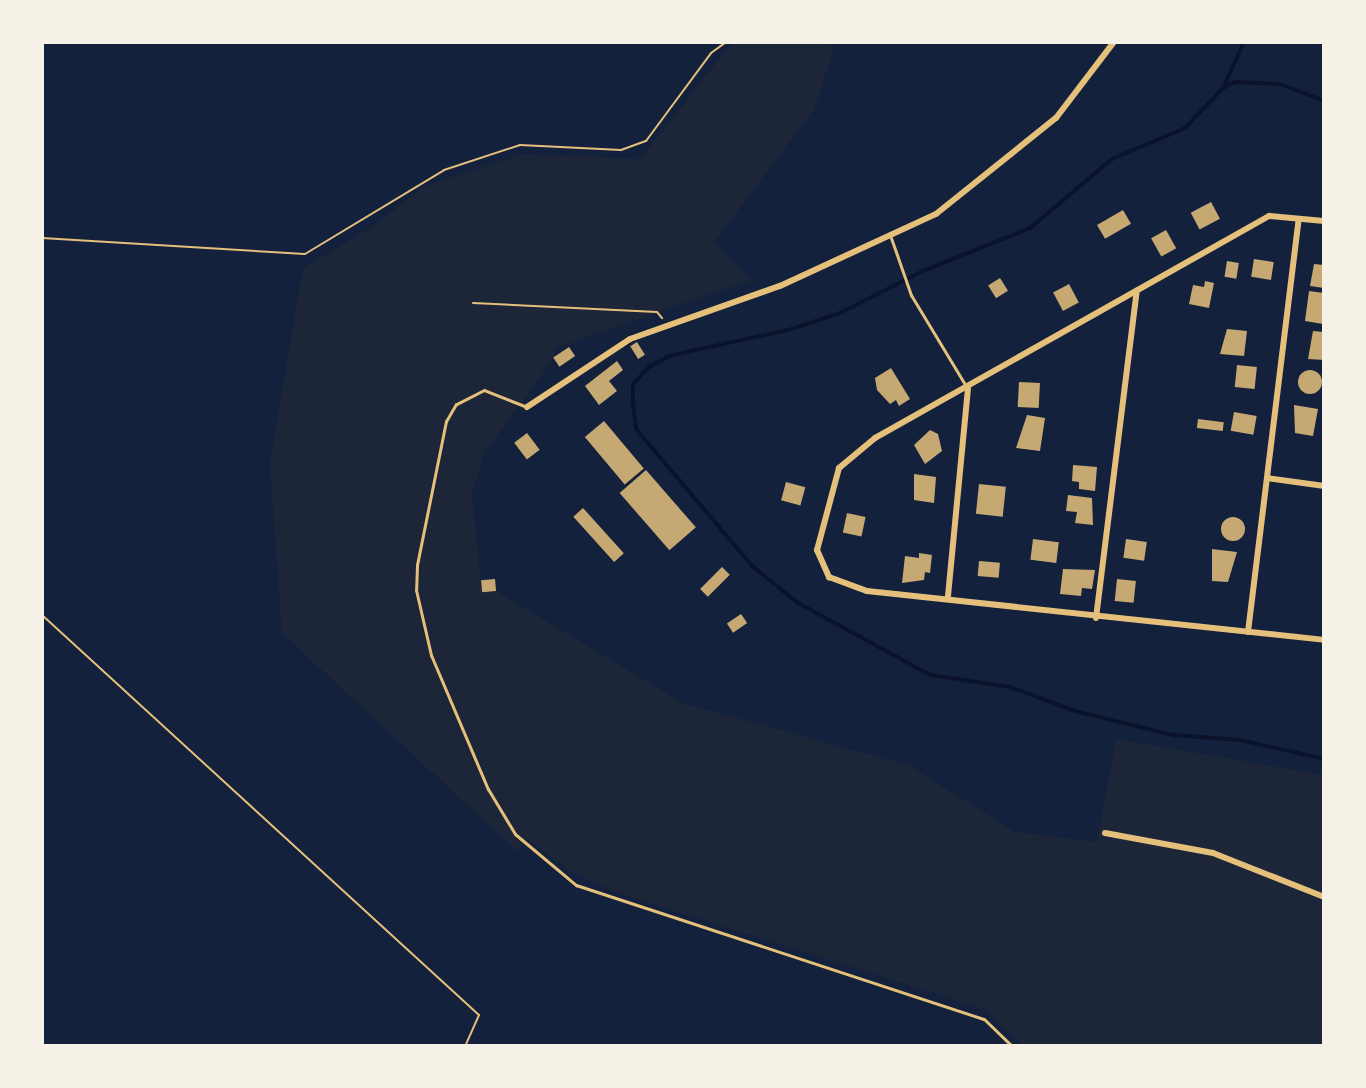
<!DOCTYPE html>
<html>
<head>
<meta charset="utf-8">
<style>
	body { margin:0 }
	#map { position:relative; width:1366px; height:1088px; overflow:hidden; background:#14213d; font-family:"Open Sans",sans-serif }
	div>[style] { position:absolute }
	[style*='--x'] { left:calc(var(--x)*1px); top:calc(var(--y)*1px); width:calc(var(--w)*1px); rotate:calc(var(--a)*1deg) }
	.green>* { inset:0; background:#1d2539 }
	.stream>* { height:4px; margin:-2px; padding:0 2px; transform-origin:2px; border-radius:2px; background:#0b132b }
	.building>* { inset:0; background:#c6a872; transform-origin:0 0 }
	.round { border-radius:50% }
	.path>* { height:2px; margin:-1px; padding:0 1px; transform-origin:1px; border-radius:1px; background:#e5c07b }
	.service>* { height:3px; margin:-1.5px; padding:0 1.5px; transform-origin:1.5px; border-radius:1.5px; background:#e5c07b }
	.minor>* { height:6px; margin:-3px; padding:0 3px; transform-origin:3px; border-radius:3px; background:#e5c07b }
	span { translate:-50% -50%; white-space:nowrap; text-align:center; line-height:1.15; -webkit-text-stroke:7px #f6f1e7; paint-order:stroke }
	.frame { position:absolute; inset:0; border:44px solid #f6f1e7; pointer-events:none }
</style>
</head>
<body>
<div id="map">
	<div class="green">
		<div style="clip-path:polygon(733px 42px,835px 45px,814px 109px,714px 242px,751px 280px,555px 348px,554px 358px,485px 452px,472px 492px,482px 592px,496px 591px,682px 703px,908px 765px,1015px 832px,1097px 842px,1116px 739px,1324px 775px,1324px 1046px,1023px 1046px,984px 1009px,612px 891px,572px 872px,527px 839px,518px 852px,282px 633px,270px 465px,303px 268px,375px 225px,423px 187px,523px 154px,640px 159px)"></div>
	</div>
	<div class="stream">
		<div style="--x:1244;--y:42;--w:51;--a:114.5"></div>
		<div style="--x:1223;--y:88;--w:55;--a:133.5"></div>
		<div style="--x:1185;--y:128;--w:79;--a:157"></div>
		<div style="--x:1112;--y:159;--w:107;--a:139.9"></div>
		<div style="--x:1030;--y:228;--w:115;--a:158.1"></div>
		<div style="--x:923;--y:271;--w:93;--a:153.2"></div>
		<div style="--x:840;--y:313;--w:55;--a:161.9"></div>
		<div style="--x:788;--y:330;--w:119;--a:167.8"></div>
		<div style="--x:672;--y:355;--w:25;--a:153"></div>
		<div style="--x:650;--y:366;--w:25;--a:133"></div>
		<div style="--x:633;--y:384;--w:20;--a:90"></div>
		<div style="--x:633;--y:404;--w:25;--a:83"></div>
		<div style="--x:636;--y:429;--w:180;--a:49.7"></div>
		<div style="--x:752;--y:566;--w:59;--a:38.8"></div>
		<div style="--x:798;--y:603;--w:150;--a:28.6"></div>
		<div style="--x:930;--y:675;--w:81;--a:8.5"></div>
		<div style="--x:1010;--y:687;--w:69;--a:20.3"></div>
		<div style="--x:1075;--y:711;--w:101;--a:13.8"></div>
		<div style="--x:1173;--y:735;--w:67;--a:4.3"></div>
		<div style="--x:1240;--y:740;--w:86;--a:12.7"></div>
		<div style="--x:1223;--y:88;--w:13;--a:-27"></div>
		<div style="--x:1235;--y:82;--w:45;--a:2.5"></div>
		<div style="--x:1280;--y:84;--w:47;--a:21.1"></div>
	</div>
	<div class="building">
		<div style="left:1211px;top:202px;width:19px;height:23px;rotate:62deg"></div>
		<div style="left:1123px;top:210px;width:16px;height:30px;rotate:60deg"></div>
		<div style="left:1166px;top:230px;width:21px;height:17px;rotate:61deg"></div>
		<div style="left:1254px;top:259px;width:20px;height:18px;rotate:9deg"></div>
		<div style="left:1227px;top:261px;width:12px;height:16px;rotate:9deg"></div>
		<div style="clip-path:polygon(1314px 264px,1324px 265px,1324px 288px,1310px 286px)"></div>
		<div style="left:1000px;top:278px;width:15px;height:14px;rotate:58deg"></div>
		<div style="clip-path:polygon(1205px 281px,1214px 283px,1209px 308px,1189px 304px,1193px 285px,1204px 287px)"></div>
		<div style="left:1069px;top:284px;width:21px;height:18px;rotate:62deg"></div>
		<div style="clip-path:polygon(1309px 291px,1324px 293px,1323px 324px,1305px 321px)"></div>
		<div style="clip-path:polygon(1227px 329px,1247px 331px,1244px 356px,1220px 354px)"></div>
		<div style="clip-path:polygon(1313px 331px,1324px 332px,1324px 360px,1308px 359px)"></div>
		<div style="left:637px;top:342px;width:15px;height:8px;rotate:58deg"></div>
		<div style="left:569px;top:347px;width:11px;height:19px;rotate:56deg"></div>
		<div style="clip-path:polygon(617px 361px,623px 370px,609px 381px,617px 391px,599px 405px,585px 386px)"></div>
		<div style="left:1237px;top:365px;width:20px;height:22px;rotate:6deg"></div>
		<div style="clip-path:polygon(891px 368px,910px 399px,899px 406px,896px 400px,890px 404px,877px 390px,875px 378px)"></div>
		<div class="round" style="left:1298px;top:370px;width:24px;height:24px"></div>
		<div style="left:1019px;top:382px;width:21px;height:25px;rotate:3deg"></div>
		<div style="clip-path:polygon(1294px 405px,1318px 409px,1313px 436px,1295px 433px)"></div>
		<div style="left:1234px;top:412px;width:23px;height:19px;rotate:10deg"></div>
		<div style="clip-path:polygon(1027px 415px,1045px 418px,1040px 451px,1016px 448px)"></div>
		<div style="left:1198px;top:419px;width:26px;height:9px;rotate:7deg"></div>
		<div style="left:604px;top:421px;width:62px;height:25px;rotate:50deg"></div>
		<div style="clip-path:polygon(930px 430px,938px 434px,942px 451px,925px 464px,914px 445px)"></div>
		<div style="left:527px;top:433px;width:21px;height:16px;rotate:53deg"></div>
		<div style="clip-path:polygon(1073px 465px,1097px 467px,1095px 491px,1079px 489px,1079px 482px,1072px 481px)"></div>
		<div style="left:646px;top:470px;width:76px;height:35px;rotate:49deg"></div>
		<div style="clip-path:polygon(914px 474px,936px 477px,934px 503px,914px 500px)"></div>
		<div style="left:786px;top:482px;width:20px;height:19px;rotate:15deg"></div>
		<div style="left:979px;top:484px;width:27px;height:30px;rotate:6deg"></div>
		<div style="clip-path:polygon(1068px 495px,1092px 498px,1093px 525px,1075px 523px,1077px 512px,1066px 511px)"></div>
		<div style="left:583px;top:508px;width:61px;height:13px;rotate:48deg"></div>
		<div style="left:847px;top:513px;width:19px;height:20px;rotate:12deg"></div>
		<div class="round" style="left:1221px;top:517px;width:24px;height:24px"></div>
		<div style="left:1033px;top:539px;width:26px;height:21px;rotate:7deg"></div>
		<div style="left:1126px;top:539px;width:21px;height:19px;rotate:8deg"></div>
		<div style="clip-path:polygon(1212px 549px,1237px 552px,1228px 582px,1212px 581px)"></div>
		<div style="clip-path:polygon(919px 553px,932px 555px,930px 573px,925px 572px,924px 580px,902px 583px,905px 556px,919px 558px)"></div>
		<div style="left:979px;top:561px;width:21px;height:15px;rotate:5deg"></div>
		<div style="left:722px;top:567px;width:11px;height:31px;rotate:45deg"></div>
		<div style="clip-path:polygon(1063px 569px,1095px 570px,1092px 589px,1082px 588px,1081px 596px,1060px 594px)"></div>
		<div style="left:495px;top:579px;width:12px;height:14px;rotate:85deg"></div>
		<div style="left:1117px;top:579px;width:19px;height:22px;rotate:6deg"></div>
		<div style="left:741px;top:614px;width:11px;height:17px;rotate:56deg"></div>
	</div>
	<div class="path">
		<div style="--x:42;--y:238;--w:263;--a:3.5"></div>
		<div style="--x:305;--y:254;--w:162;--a:-31.1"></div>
		<div style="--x:444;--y:170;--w:80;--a:-18.2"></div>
		<div style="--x:520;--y:145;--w:101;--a:2.8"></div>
		<div style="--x:621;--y:150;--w:27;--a:-20"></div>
		<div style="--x:646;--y:141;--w:109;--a:-53.5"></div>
		<div style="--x:711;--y:53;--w:19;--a:-36"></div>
		<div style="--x:473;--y:303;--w:184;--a:2.8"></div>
		<div style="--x:657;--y:312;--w:8;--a:50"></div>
		<div style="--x:42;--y:615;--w:592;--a:42.47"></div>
		<div style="--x:479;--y:1015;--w:34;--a:114"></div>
		<div style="--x:42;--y:1046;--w:7;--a:0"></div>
	</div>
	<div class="service">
		<div style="--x:890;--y:235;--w:64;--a:70.7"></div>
		<div style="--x:911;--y:295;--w:109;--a:58.9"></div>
		<div style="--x:527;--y:407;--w:46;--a:-158.4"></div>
		<div style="--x:484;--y:390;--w:31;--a:153"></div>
		<div style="--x:456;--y:404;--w:20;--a:120"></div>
		<div style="--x:446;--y:421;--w:147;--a:101.4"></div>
		<div style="--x:417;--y:565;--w:25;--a:92"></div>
		<div style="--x:416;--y:590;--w:67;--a:77"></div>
		<div style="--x:431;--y:655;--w:146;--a:67"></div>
		<div style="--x:488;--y:789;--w:52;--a:59"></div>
		<div style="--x:515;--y:834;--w:80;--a:39.9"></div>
		<div style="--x:576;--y:885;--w:429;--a:18.2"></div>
		<div style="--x:984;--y:1019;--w:39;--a:44"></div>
	</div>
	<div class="minor">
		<div style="--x:1324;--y:221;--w:55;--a:-174.8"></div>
		<div style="--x:1269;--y:216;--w:452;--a:150.6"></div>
		<div style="--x:875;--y:438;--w:47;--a:140.2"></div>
		<div style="--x:839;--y:468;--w:85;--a:105"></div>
		<div style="--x:817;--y:550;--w:30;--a:66"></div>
		<div style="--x:829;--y:577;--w:40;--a:20.2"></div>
		<div style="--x:867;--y:591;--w:460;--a:6.1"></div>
		<div style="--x:527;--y:407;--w:123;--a:-33.4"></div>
		<div style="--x:630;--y:339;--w:159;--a:-19.5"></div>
		<div style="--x:780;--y:286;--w:172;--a:-24.8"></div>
		<div style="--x:936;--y:214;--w:154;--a:-38.7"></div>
		<div style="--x:1056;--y:118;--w:96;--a:-52.7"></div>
		<div style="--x:1267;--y:478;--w:58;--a:8"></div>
		<div style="--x:948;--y:596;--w:208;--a:-84.5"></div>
		<div style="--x:1096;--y:618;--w:330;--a:-82.9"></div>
		<div style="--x:1248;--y:632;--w:416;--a:-83"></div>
		<div style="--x:1105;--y:833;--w:110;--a:10.5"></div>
		<div style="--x:1213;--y:853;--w:119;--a:21.6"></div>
	</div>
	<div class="frame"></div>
</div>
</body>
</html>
